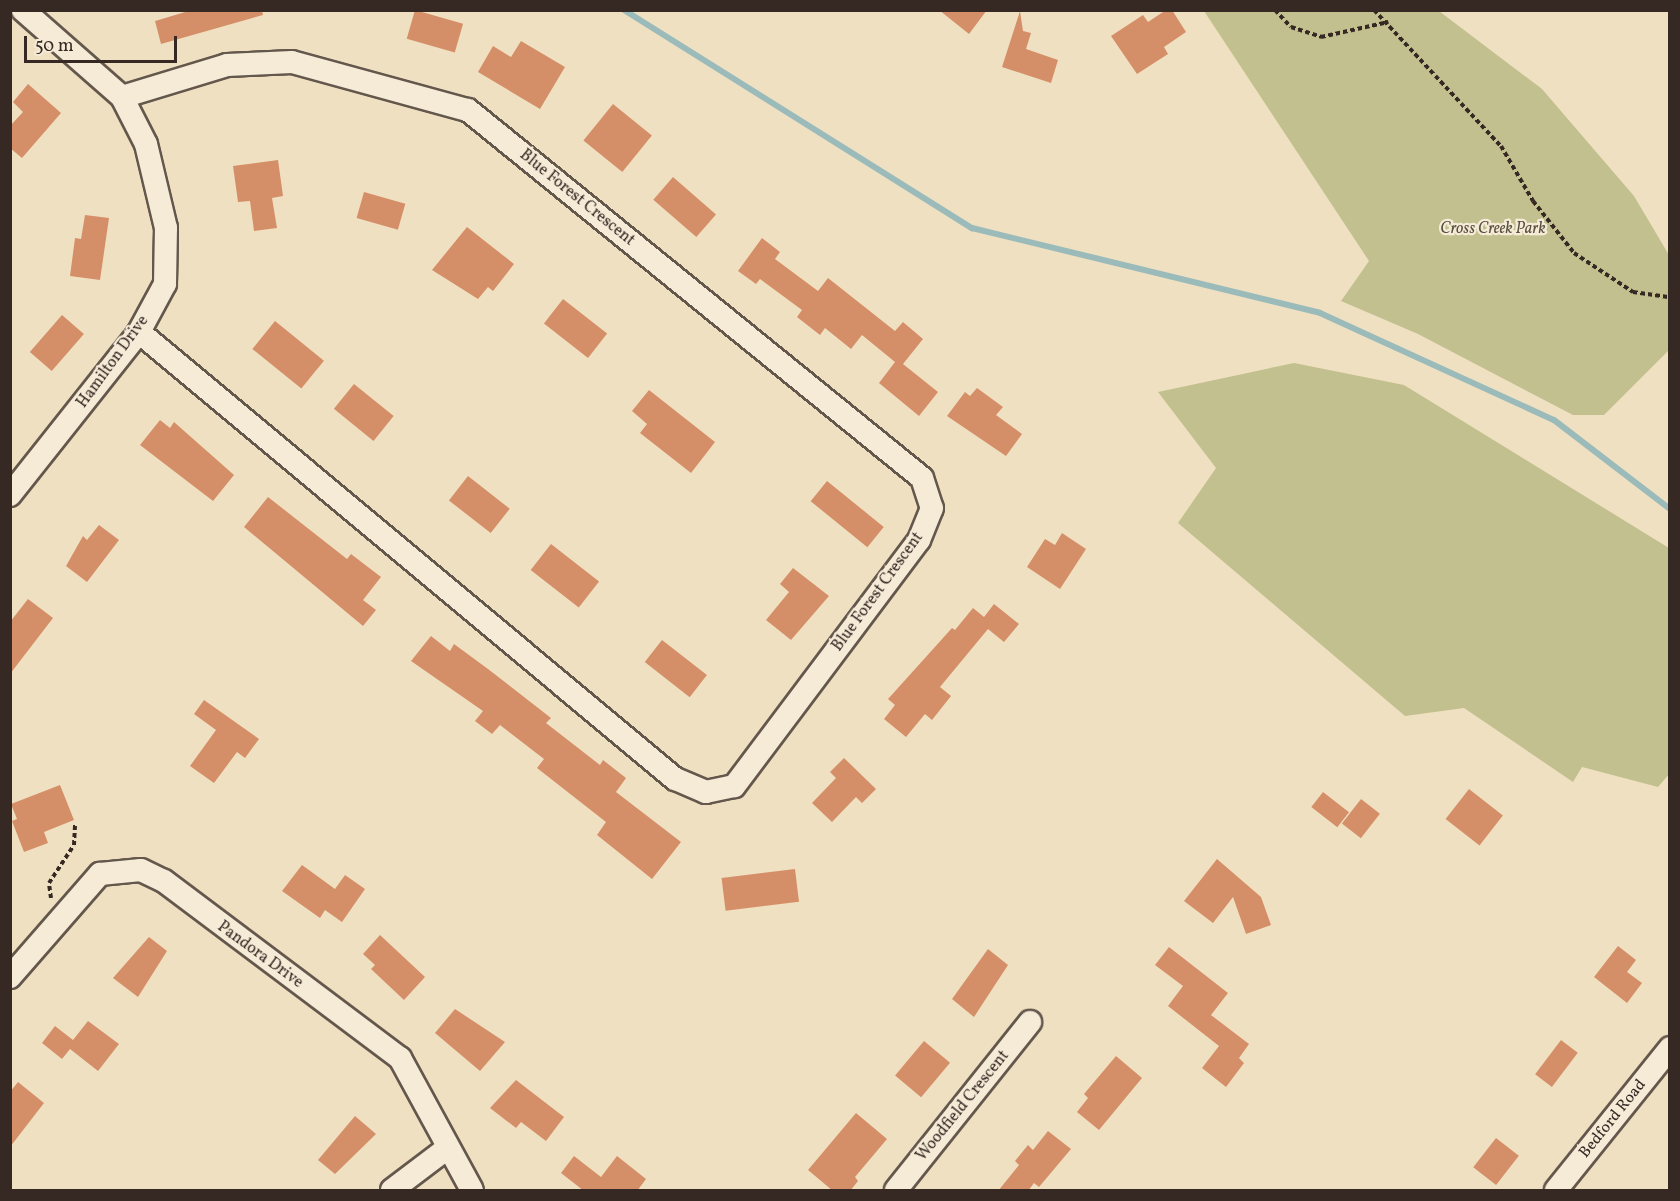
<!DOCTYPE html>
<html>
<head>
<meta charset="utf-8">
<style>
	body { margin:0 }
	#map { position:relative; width:1680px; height:1201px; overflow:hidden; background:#f0e0c2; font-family:Vollkorn,serif }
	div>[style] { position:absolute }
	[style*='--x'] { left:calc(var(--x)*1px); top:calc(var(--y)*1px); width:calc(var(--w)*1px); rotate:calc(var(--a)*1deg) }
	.green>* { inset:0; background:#c2c08e }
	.stream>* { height:6px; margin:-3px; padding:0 3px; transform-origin:3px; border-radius:3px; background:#9bbbba }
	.building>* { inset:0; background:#d58f68; transform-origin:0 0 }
	.path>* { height:4px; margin-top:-2px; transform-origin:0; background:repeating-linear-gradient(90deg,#362924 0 4.5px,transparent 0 7.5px) }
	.roads { filter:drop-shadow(2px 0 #64574c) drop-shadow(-2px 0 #64574c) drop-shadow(0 2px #64574c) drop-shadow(0 -2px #64574c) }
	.minor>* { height:22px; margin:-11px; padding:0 11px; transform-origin:11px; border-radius:11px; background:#f5ebd7 }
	span { translate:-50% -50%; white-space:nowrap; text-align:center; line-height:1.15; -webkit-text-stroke:4.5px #f5ebd7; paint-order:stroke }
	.street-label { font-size:16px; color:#362924 }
	.park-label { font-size:16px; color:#594f3e; font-style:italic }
	.frame { position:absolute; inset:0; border:12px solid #362924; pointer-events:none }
	.scale { position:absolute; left:24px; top:36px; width:153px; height:27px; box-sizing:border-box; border:3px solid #362924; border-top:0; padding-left:8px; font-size:18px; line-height:21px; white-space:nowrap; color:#362924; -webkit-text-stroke:4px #f5ebd7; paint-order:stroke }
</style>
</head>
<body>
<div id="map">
	<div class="green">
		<div style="clip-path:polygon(1204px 11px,1439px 11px,1542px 89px,1634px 196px,1669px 255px,1669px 350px,1604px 415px,1573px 415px,1418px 334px,1341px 301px,1369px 261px)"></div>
		<div style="clip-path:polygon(1294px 363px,1404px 385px,1669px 548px,1670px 773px,1658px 787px,1582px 767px,1573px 782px,1464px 708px,1405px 716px,1178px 523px,1216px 468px,1158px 392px)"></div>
	</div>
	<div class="stream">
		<div style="--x:624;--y:10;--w:411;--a:32.1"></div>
		<div style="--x:972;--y:228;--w:358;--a:13.7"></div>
		<div style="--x:1320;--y:313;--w:257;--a:24.6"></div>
		<div style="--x:1554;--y:420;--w:146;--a:37.5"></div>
	</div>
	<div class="building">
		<div style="clip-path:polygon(192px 10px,262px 10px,263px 15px,161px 44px,155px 21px)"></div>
		<div style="left:415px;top:10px;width:50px;height:30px;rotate:16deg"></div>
		<div style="clip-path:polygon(939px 10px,987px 10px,969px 34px)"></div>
		<div style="clip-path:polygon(1166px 10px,1172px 10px,1186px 32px,1164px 47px,1168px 54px,1137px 74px,1111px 36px,1143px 15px,1148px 22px)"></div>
		<div style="clip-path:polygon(1020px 11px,1023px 31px,1031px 33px,1026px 49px,1058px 60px,1051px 83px,1002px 67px)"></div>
		<div style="clip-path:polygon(521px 41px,565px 67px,540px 109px,478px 72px,493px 46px,511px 57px)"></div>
		<div style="clip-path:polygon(28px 84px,61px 113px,22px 158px,10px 148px,10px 126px,23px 112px,13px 102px)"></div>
		<div style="left:613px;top:104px;width:50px;height:47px;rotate:39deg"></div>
		<div style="clip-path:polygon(278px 160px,283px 196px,272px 198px,277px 228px,254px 231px,250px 201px,238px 202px,233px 166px)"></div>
		<div style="left:673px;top:177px;width:57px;height:30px;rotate:41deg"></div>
		<div style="left:364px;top:192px;width:43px;height:27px;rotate:16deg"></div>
		<div style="clip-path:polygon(85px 215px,109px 218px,100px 280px,70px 276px,75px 238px,81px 239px)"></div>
		<div style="clip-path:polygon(467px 227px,514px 264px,493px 291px,488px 287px,478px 299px,432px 270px)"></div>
		<div style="clip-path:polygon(762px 238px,780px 252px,775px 259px,818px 291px,828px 278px,895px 331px,903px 322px,923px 339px,903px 364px,938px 392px,919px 416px,879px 383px,895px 362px,862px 335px,851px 349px,825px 328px,820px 335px,797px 317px,802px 310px,760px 279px,756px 284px,738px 271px)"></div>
		<div style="left:563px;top:299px;width:56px;height:31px;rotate:38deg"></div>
		<div style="left:62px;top:315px;width:29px;height:49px;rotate:41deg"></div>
		<div style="left:275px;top:321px;width:63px;height:36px;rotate:39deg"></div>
		<div style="left:354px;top:384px;width:51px;height:32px;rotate:39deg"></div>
		<div style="clip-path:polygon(977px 388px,1003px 407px,996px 415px,1022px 434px,1006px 456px,947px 416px,965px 392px,970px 396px)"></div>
		<div style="clip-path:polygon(649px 390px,715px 442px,691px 473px,640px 433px,647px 424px,632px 411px)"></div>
		<div style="clip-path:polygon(160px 420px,170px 428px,174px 422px,234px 475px,213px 501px,140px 445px)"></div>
		<div style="left:468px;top:476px;width:53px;height:31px;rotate:38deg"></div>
		<div style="left:827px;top:481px;width:73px;height:26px;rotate:39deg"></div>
		<div style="clip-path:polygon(268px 497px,347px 559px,351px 554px,381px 577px,363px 600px,376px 610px,363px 626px,244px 527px)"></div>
		<div style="clip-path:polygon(99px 525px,119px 540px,87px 582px,66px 566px,83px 536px,87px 540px)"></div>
		<div style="clip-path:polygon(1062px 533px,1086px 549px,1060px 589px,1027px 567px,1045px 539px,1055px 545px)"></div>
		<div style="left:551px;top:544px;width:61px;height:33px;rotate:38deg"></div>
		<div style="clip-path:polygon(793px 568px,829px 596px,791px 640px,766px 620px,789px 592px,780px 584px)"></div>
		<div style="clip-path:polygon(28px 599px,53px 618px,10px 674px,10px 622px)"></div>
		<div style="clip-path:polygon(994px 604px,1019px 624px,1004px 642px,988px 629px,940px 687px,951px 696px,932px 720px,925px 714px,906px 737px,884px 719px,895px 705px,888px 699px,952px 628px,955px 630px,973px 608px,984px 617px)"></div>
		<div style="clip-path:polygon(431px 636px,450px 651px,454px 644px,488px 669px,551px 718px,546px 723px,600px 765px,603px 760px,626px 778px,616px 792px,681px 842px,652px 879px,597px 835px,606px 822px,537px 768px,544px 759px,500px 725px,492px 734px,475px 721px,483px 711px,411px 661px)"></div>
		<div style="left:662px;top:640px;width:57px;height:28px;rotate:38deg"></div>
		<div style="clip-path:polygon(204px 700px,259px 739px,245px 758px,237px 752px,214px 783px,190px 766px,216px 730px,194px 714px)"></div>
		<div style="clip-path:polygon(844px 758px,876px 789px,862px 803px,856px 797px,832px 822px,812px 803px,836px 778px,830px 772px)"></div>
		<div style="clip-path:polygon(60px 785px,74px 820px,44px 832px,48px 843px,24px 852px,12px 821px,17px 819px,11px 804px)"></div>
		<div style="left:1469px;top:789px;width:43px;height:38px;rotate:38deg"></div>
		<div style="left:1323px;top:792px;width:33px;height:19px;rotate:38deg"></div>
		<div style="left:1361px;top:799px;width:24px;height:31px;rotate:38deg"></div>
		<div style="clip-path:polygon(1217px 859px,1261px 897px,1271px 925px,1246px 934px,1233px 897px,1213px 923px,1184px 901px)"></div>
		<div style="clip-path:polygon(302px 865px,335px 889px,345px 875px,365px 889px,342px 922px,325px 910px,320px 918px,282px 891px)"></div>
		<div style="left:795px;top:869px;width:33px;height:74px;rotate:83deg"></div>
		<div style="clip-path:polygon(380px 935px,425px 977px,404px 1000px,371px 969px,375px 965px,363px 954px)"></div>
		<div style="clip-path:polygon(149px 937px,167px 951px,138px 997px,113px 978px)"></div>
		<div style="clip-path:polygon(1618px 946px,1636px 960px,1627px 972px,1642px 983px,1627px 1003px,1594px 977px)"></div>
		<div style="clip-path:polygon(1169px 947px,1228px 993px,1211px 1015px,1249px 1044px,1239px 1058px,1244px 1063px,1226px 1087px,1202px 1068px,1219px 1046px,1168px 1006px,1183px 986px,1155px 965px)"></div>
		<div style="clip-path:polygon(988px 949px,1008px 965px,974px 1017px,952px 999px)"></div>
		<div style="clip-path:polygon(455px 1009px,505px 1042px,480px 1071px,435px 1033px)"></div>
		<div style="clip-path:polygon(88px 1021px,119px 1044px,98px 1071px,70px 1049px,62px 1059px,42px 1043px,55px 1026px,73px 1040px)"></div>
		<div style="left:1561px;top:1040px;width:21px;height:43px;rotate:37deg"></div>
		<div style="left:924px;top:1041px;width:34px;height:45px;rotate:40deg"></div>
		<div style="clip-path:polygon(1116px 1056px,1142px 1078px,1099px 1130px,1077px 1112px,1088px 1098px,1084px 1094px)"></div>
		<div style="clip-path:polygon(516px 1080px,564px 1117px,546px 1141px,521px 1122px,516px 1128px,490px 1108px)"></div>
		<div style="clip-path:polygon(18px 1082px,44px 1103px,10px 1147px,10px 1092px)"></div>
		<div style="clip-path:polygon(856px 1113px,887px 1139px,855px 1177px,858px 1181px,850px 1191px,833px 1191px,808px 1170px)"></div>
		<div style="clip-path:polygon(355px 1116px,376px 1134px,335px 1174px,318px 1160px)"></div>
		<div style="clip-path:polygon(1048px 1131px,1071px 1149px,1039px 1187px,1034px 1183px,1028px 1191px,998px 1191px,1019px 1165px,1015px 1161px,1028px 1145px,1033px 1150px)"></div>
		<div style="left:1496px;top:1138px;width:29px;height:37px;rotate:38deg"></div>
		<div style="clip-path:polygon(574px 1156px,601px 1177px,617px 1156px,646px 1179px,637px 1191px,584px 1191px,561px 1173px)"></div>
	</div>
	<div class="path">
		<div style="--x:1275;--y:10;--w:23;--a:47"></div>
		<div style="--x:1291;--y:27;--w:32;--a:18"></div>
		<div style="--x:1321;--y:37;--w:69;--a:-12.6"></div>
		<div style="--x:1374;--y:10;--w:186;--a:47"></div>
		<div style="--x:1501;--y:146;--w:64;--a:59.8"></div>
		<div style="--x:1533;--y:201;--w:66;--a:51.7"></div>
		<div style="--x:1574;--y:253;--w:71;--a:33.5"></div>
		<div style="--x:1633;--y:292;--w:37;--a:8"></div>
		<div style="--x:51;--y:898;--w:15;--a:-98"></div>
		<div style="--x:49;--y:883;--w:45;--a:-56.7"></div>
		<div style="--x:74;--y:845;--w:21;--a:-87"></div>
	</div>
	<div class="roads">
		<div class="minor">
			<div style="--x:122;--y:97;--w:110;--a:-16.9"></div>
			<div style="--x:227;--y:65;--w:65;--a:-2.6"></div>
			<div style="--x:292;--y:62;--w:182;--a:15.3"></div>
			<div style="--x:468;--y:110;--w:584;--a:39.03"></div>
			<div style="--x:922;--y:478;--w:32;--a:72"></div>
			<div style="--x:932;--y:508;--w:35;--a:112"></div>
			<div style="--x:919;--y:540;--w:308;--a:126.9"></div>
			<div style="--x:734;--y:786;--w:29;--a:168"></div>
			<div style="--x:706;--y:792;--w:34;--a:-157"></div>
			<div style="--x:675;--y:779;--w:698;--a:-140.17"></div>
			<div style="--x:10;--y:495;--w:208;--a:-51.6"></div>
			<div style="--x:139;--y:332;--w:55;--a:-61.6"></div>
			<div style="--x:165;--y:284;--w:56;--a:-89"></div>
			<div style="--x:166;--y:228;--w:86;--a:-103.4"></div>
			<div style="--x:146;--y:144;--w:53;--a:-117.1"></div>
			<div style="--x:122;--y:97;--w:132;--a:-138.7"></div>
			<div style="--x:10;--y:977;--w:137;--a:-48.9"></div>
			<div style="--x:100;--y:874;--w:41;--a:-5.6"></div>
			<div style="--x:141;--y:870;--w:25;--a:26"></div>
			<div style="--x:164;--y:881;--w:295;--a:36.9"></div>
			<div style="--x:400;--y:1058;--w:150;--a:61.4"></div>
			<div style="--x:392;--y:1190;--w:68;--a:-37.2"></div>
			<div style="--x:896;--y:1190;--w:215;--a:-51.4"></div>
			<div style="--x:1556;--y:1190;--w:182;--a:-51.2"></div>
		</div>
	</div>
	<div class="street-label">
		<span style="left:577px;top:198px;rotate:39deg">Blue Forest Crescent</span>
		<span style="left:113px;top:362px;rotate:-54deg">Hamilton Drive</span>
		<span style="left:878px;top:592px;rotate:-54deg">Blue Forest Crescent</span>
		<span style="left:260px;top:955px;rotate:36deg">Pandora Drive</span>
		<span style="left:963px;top:1106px;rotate:-51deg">Woodfield Crescent</span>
		<span style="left:1613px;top:1119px;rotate:-51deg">Bedford Road</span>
	</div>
	<div class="park-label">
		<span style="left:1493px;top:229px">Cross Creek Park</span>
	</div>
	<div class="frame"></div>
	<div class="scale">50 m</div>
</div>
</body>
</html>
